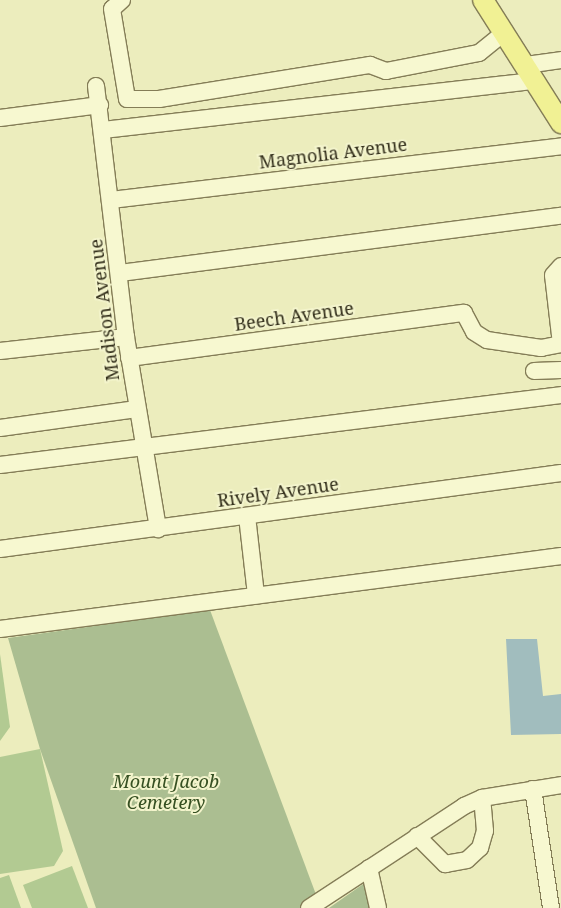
<!DOCTYPE html>
<html>
<head>
<meta charset="utf-8">
<style>
	body { margin:0 }
	#map { position:relative; width:561px; height:908px; overflow:hidden; background:#ecedbd; font-family:"Noto Serif",serif }
	div>[style] { position:absolute }
	[style*='--x'] { left:calc(var(--x)*1px); top:calc(var(--y)*1px); width:calc(var(--w)*1px); rotate:calc(var(--a)*1deg) }
	.green>* { inset:0; background:#b2ca92 }
	.cemetery>* { inset:0; background:#abbe91 }
	.water>* { inset:0; background:#a1bdbe }
	.roads { filter:drop-shadow(1px 0 #847d57) drop-shadow(-1px 0 #847d57) drop-shadow(0 1px #847d57) drop-shadow(0 -1px #847d57) }
	.minor>* { height:16px; margin:-8px; padding:0 8px; transform-origin:8px; border-radius:8px; background:#f7f8d0 }
	.major>* { height:20px; margin:-10px; padding:0 10px; transform-origin:10px; border-radius:10px; background:#f1f194 }
	span { translate:-50% -50%; white-space:nowrap; text-align:center; line-height:1.15; -webkit-text-stroke:4px #f3f4cc; paint-order:stroke }
	.street-label { font-size:18px; color:#332f1b }
	.park-label { font-size:18px; color:#365022; font-style:italic }
</style>
</head>
<body>
<div id="map">
	<div class="green">
		<div style="clip-path:polygon(0 654px,10px 727px,0 741px)"></div>
		<div style="clip-path:polygon(40px 749px,63px 851px,54px 866px,0 874px,0 757px)"></div>
		<div style="clip-path:polygon(72px 866px,88px 908px,32px 908px,23px 885px)"></div>
		<div style="clip-path:polygon(9px 875px,21px 908px,0 908px,0 878px)"></div>
	</div>
	<div class="cemetery">
		<div style="clip-path:polygon(210px 610px,321px 908px,96px 908px,40px 749px,8px 638px)"></div>
		<div style="clip-path:polygon(379px 873px,384px 908px,329px 908px)"></div>
	</div>
	<div class="water">
		<div style="clip-path:polygon(506px 639px,537px 639px,543px 696px,561px 694px,561px 734px,511px 735px)"></div>
	</div>
	<div class="roads">
		<div class="minor">
			<div style="--x:122;--y:0;--w:13;--a:138"></div>
			<div style="--x:112;--y:9;--w:91;--a:80.5"></div>
			<div style="--x:127;--y:99;--w:32;--a:0"></div>
			<div style="--x:159;--y:99;--w:214;--a:-9.2"></div>
			<div style="--x:370;--y:65;--w:17;--a:21"></div>
			<div style="--x:386;--y:71;--w:95;--a:-11"></div>
			<div style="--x:479;--y:53;--w:33;--a:-39"></div>
			<div style="--x:526;--y:65;--w:35;--a:-8"></div>
			<div style="--x:96;--y:86;--w:253;--a:83.2"></div>
			<div style="--x:126;--y:337;--w:195;--a:80.5"></div>
			<div style="--x:0;--y:118;--w:101;--a:-7.4"></div>
			<div style="--x:103;--y:130;--w:436;--a:-6.5"></div>
			<div style="--x:111;--y:200;--w:453;--a:-6.8"></div>
			<div style="--x:120;--y:273;--w:445;--a:-7.4"></div>
			<div style="--x:0;--y:351;--w:127;--a:-6.3"></div>
			<div style="--x:129;--y:358;--w:338;--a:-7.7"></div>
			<div style="--x:464;--y:313;--w:21;--a:62"></div>
			<div style="--x:474;--y:332;--w:15;--a:32"></div>
			<div style="--x:487;--y:340;--w:55;--a:8.4"></div>
			<div style="--x:541;--y:348;--w:20;--a:-11"></div>
			<div style="--x:561;--y:344;--w:69;--a:-96.6"></div>
			<div style="--x:553;--y:275;--w:12;--a:-48"></div>
			<div style="--x:534;--y:371;--w:27;--a:-2"></div>
			<div style="--x:0;--y:428;--w:138;--a:-7.9"></div>
			<div style="--x:0;--y:465;--w:565;--a:-7.11"></div>
			<div style="--x:247;--y:516;--w:80;--a:83.5"></div>
			<div style="--x:0;--y:549;--w:566;--a:-7.72"></div>
			<div style="--x:0;--y:629;--w:566;--a:-7.41"></div>
			<div style="--x:533;--y:789;--w:120;--a:81.4"></div>
			<div style="--x:417;--y:836;--w:40;--a:45"></div>
			<div style="--x:445;--y:864;--w:22;--a:-10"></div>
			<div style="--x:467;--y:860;--w:18;--a:-43"></div>
			<div style="--x:480;--y:848;--w:18;--a:-74"></div>
			<div style="--x:485;--y:831;--w:33;--a:-95"></div>
			<div style="--x:369;--y:868;--w:41;--a:77.3"></div>
			<div style="--x:309;--y:908;--w:186;--a:-33.3"></div>
			<div style="--x:464;--y:806;--w:20;--a:-24"></div>
			<div style="--x:482;--y:798;--w:80;--a:-9.3"></div>
		</div>
		<div class="major">
			<div style="--x:483;--y:0;--w:146;--a:57.6"></div>
		</div>
	</div>
	<div class="street-label">
		<span style="left:333px;top:153px;rotate:-7deg">Magnolia Avenue</span>
		<span style="left:104px;top:310px;rotate:-97deg">Madison Avenue</span>
		<span style="left:294px;top:316px;rotate:-8deg">Beech Avenue</span>
		<span style="left:278px;top:492px;rotate:-8deg">Rively Avenue</span>
	</div>
	<div class="park-label">
		<span style="left:166px;top:792px">Mount Jacob<br>Cemetery</span>
	</div>
</div>
</body>
</html>
